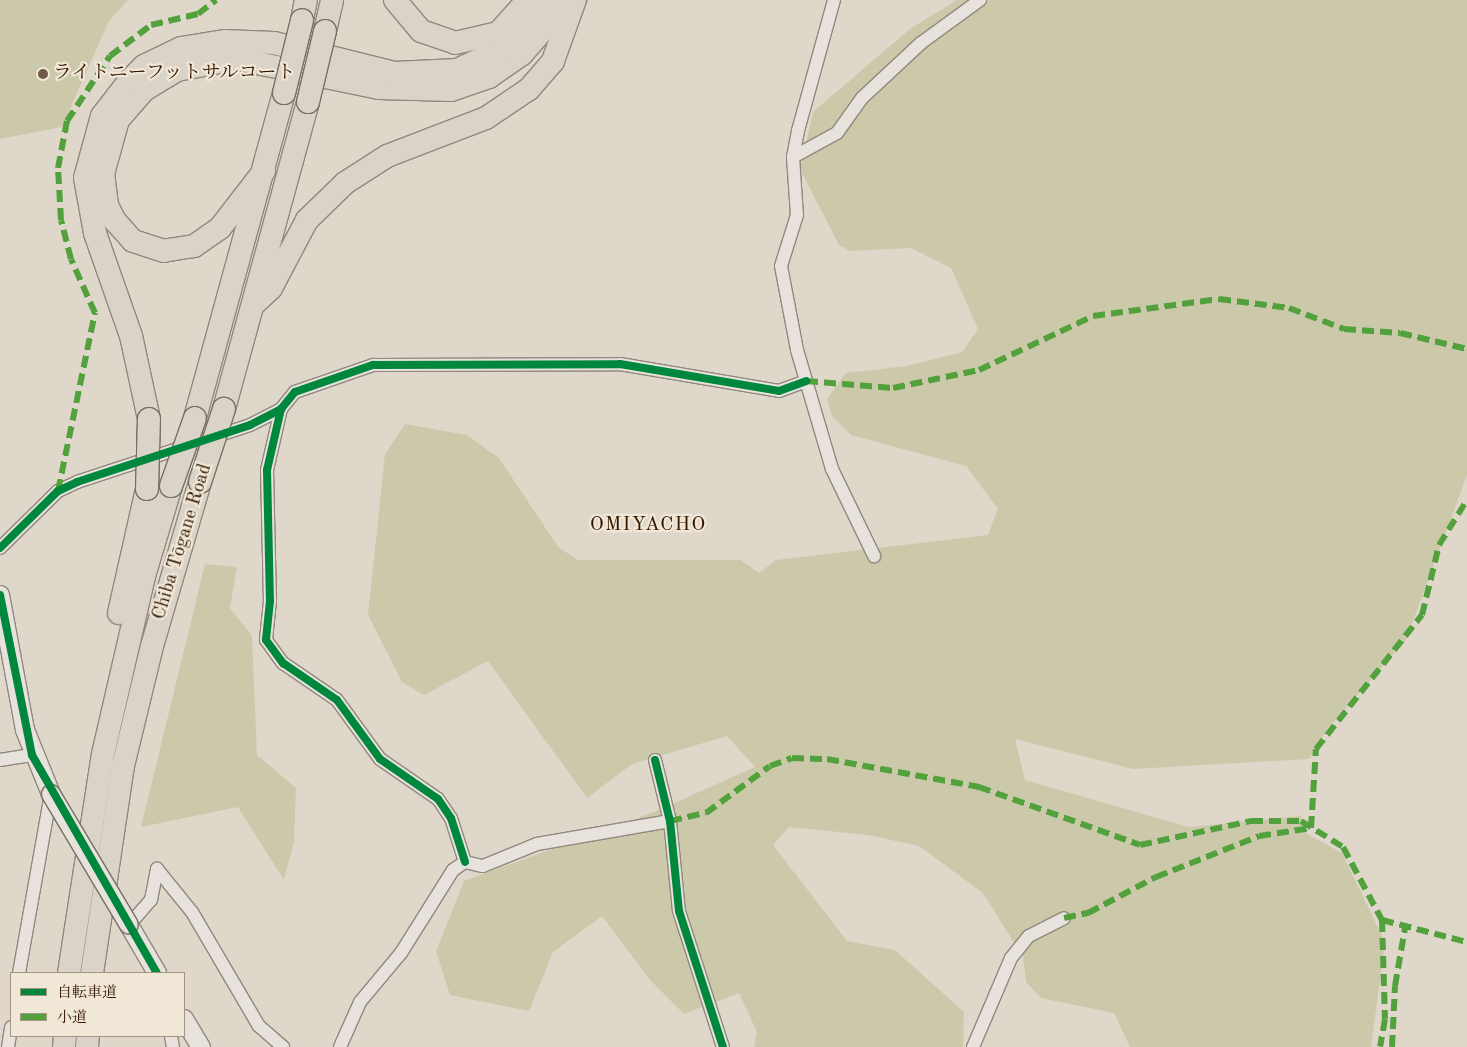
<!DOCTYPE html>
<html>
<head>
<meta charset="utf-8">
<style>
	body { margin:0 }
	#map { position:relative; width:1467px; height:1047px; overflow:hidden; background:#dfd7ca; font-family:"Old Standard TT","Noto Serif JP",serif }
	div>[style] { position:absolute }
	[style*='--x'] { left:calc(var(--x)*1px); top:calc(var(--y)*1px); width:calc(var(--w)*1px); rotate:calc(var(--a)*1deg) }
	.green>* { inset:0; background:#ccc9aa }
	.roads { filter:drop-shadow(1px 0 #90887e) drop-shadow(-1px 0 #90887e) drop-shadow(0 1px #90887e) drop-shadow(0 -1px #90887e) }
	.street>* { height:12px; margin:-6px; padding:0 6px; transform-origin:6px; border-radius:6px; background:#e7e3dc }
	.secondary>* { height:18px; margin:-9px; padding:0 9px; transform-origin:9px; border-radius:9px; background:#e7e3dc }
	.highway>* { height:22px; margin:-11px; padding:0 11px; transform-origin:11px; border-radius:11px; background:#dad3c7 }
	.bridges { filter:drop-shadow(1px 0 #776e64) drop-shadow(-1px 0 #776e64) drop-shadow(0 1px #776e64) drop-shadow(0 -1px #776e64) }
	.secondary-bridge>* { height:18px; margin:-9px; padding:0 9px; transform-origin:9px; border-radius:9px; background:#e7e3dc }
	.highway-bridge>* { height:22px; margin:-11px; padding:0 11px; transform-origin:11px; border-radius:11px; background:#dad3c7 }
	.quiet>* { height:6px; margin-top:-3px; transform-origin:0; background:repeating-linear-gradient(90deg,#52a13c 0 12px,transparent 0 18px) }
	.cycleway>* { height:8px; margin:-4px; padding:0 4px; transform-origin:4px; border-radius:4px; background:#00873e }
	.dots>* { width:14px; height:14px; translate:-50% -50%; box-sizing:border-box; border:2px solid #f0e7d7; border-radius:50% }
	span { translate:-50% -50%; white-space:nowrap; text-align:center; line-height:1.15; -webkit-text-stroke:4.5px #f0e7d7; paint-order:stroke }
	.poi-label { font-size:19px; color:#331700 }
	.left { translate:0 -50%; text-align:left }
	.street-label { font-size:19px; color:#331700 }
	.neighbourhood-label { font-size:20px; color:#331700; letter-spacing:1px }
	.legend { position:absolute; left:10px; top:972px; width:175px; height:65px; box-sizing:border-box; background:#f0e7d7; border:1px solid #a49481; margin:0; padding:6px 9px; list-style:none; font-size:15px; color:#331700 }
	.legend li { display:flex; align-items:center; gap:10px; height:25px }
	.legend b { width:25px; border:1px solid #a49481 }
</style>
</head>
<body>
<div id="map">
	<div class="green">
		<div style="clip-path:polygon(0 0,128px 0,109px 21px,62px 127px,0 139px)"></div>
		<div style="clip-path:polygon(957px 0,1467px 0,1467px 475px,1406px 640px,1329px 727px,1309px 759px,1133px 769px,1015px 739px,1025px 780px,1189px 827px,1301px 816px,1307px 834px,1342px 853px,1385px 942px,1371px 1047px,1130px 1047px,1114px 1013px,1041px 998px,1026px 982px,1023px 957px,983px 893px,919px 846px,868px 835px,789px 827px,773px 845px,847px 941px,895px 950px,964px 1012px,963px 1047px,754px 1047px,757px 1032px,739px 993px,684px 1014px,650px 980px,602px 916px,553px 952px,529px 1011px,450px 995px,436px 951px,464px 881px,654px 812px,755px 767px,727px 736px,632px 764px,587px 798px,488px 661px,424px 695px,402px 682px,368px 615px,385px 454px,405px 424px,467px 435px,499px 458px,558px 547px,578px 560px,741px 560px,759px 573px,776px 560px,988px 535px,998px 509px,966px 466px,851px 435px,832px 416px,827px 399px,846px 373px,906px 366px,962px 352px,978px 329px,951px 268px,911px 248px,850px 251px,839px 245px,800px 169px,813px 112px,910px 29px)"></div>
		<div style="clip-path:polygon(205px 564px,237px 567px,230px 608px,252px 636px,257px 755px,296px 788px,294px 842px,284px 880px,238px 807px,141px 827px)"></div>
	</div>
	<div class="roads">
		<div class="street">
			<div style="--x:834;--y:0;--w:136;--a:105.4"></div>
			<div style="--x:798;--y:131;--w:26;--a:101"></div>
			<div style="--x:793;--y:157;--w:58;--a:86.1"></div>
			<div style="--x:797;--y:215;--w:53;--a:107.4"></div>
			<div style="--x:781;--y:266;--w:86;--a:79.2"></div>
			<div style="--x:797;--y:350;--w:124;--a:73.6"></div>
			<div style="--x:832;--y:469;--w:97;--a:64.2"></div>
			<div style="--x:793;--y:157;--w:50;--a:-28.6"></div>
			<div style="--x:837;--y:133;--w:43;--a:-54.5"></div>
			<div style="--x:862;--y:98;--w:81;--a:-43"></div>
			<div style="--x:921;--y:43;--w:73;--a:-36.1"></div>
			<div style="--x:281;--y:409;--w:63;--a:102.9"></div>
			<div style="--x:267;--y:470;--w:131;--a:88.7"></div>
			<div style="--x:270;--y:601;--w:39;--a:96"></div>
			<div style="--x:266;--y:640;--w:29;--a:54"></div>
			<div style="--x:283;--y:663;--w:65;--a:34.4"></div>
			<div style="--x:337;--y:700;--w:73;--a:53.9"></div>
			<div style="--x:380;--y:759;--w:70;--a:34.6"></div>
			<div style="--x:438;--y:799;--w:23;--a:56"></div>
			<div style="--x:451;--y:818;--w:46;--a:72.3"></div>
			<div style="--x:0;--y:548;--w:81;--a:-44.5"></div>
			<div style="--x:58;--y:491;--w:21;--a:-25"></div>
			<div style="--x:77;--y:482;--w:182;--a:-18.2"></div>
			<div style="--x:250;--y:425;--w:35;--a:-27"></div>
			<div style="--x:281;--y:409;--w:22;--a:-51"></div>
			<div style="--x:295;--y:392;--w:83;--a:-19.1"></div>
			<div style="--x:373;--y:365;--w:247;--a:-0.2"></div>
			<div style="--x:620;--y:364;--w:161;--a:9.6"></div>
			<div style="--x:779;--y:391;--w:29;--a:-20"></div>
			<div style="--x:0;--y:760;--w:32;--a:-9"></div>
			<div style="--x:655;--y:760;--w:63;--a:76.2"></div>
			<div style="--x:670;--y:821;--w:90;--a:84.3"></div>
			<div style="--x:679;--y:911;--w:143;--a:72.1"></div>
			<div style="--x:157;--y:869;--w:55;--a:50.9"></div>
			<div style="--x:192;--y:912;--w:132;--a:59.6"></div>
			<div style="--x:259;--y:1026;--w:32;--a:41"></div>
			<div style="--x:129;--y:925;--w:33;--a:-49"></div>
			<div style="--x:151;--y:900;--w:32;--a:-79"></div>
			<div style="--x:19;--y:973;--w:182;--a:-79.9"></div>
			<div style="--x:171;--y:1036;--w:11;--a:80"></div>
			<div style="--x:8;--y:1047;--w:20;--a:-81"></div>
			<div style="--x:340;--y:1047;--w:49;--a:-66"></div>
			<div style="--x:360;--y:1002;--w:64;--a:-50.1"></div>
			<div style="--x:401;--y:953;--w:98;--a:-57.9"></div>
			<div style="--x:453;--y:870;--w:14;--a:-34"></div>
			<div style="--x:465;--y:862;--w:18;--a:13"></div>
			<div style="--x:483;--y:866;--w:58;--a:-22.2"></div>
			<div style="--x:537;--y:844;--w:135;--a:-9.8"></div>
			<div style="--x:973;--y:1047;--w:97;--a:-66.9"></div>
			<div style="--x:1011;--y:958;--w:28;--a:-51"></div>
			<div style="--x:1029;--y:936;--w:39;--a:-27"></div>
		</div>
		<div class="secondary">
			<div style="--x:0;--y:595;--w:137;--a:79.5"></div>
			<div style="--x:25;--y:730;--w:69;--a:67.9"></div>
			<div style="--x:129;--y:925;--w:56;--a:59.7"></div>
			<div style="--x:184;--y:1019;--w:33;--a:59"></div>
		</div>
		<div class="highway">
			<div style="--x:395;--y:0;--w:40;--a:50"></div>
			<div style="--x:421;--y:31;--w:36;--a:19"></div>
			<div style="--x:455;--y:43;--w:44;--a:-13.1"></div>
			<div style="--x:498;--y:33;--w:39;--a:-48"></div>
			<div style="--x:302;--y:20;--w:20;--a:-79"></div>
			<div style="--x:325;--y:31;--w:32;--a:-77"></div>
			<div style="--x:264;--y:171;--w:72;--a:127.7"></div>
			<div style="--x:220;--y:228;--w:32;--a:145"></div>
			<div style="--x:194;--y:246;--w:30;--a:171"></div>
			<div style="--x:164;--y:251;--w:33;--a:-162"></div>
			<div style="--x:133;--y:241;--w:27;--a:-132"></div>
			<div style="--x:115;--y:221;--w:18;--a:-117"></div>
			<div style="--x:107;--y:205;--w:31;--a:-97"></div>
			<div style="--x:103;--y:174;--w:56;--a:-74.5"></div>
			<div style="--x:118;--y:120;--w:40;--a:-49"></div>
			<div style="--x:144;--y:90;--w:39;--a:-31"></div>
			<div style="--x:177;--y:70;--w:61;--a:-10.4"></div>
			<div style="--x:237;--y:59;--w:145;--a:11.5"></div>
			<div style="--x:379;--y:88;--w:72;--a:1.6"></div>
			<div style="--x:451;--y:90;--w:40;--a:-18.9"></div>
			<div style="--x:489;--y:77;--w:40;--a:-34.9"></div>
			<div style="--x:522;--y:54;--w:37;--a:-49"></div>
			<div style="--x:546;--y:26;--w:29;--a:-65"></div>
			<div style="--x:253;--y:305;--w:25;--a:-43"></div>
			<div style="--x:271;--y:288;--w:77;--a:-62.1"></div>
			<div style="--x:307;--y:220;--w:53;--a:-44.2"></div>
			<div style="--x:345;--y:183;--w:50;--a:-32.7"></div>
			<div style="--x:387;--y:156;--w:106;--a:-21"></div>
			<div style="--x:486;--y:118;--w:52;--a:-34"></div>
			<div style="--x:529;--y:89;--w:37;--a:-49"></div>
			<div style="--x:553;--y:61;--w:65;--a:-70.2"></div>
			<div style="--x:224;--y:409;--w:318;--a:-74.7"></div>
			<div style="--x:195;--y:418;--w:337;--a:-74.7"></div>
			<div style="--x:149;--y:419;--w:85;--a:-102.2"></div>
			<div style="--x:131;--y:336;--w:109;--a:-109.3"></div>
			<div style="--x:95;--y:233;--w:56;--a:-100.3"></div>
			<div style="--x:85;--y:178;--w:64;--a:-74.7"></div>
			<div style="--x:102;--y:116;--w:44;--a:-52.4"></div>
			<div style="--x:129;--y:81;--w:21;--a:-45"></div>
			<div style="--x:144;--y:66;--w:41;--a:-25.9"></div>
			<div style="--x:181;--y:48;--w:45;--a:-9"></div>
			<div style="--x:225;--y:41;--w:49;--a:2.3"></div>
			<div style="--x:274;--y:43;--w:124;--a:14"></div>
			<div style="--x:394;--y:73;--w:63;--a:-2.7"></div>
			<div style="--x:457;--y:70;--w:54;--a:-25.1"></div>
			<div style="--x:506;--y:47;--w:38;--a:-48"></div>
			<div style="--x:531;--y:19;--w:21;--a:-65"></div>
			<div style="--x:119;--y:613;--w:127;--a:-77.3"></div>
			<div style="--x:69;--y:973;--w:222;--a:-81.2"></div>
			<div style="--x:103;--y:754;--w:183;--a:-77"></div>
			<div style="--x:144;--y:576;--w:94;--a:-73.3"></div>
			<div style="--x:92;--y:973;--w:209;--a:-81.5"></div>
			<div style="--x:123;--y:766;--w:123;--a:-76.4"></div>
			<div style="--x:152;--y:646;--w:171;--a:-73.7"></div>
			<div style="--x:64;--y:1047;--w:11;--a:-85"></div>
			<div style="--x:87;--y:1047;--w:11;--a:-85"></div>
		</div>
	</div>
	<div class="bridges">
		<div class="secondary-bridge">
			<div style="--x:51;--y:794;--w:152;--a:59.2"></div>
		</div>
		<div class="highway-bridge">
			<div style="--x:284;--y:93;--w:75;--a:-76.1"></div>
			<div style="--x:308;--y:102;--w:73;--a:-76.5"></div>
			<div style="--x:200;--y:482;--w:77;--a:-71.8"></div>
			<div style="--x:171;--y:486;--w:72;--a:-70.6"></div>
			<div style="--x:147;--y:489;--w:70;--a:-88.4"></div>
		</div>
	</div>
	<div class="quiet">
		<div style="--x:806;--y:381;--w:87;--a:4.6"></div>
		<div style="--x:893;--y:388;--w:88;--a:-11.8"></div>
		<div style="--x:979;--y:370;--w:126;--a:-25.3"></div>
		<div style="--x:1093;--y:316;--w:127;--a:-7.7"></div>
		<div style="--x:1219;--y:299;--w:71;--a:7.3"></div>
		<div style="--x:1289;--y:308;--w:59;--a:20.9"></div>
		<div style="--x:1344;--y:329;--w:56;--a:4.1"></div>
		<div style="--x:1400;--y:333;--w:69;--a:13.4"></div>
		<div style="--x:58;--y:491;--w:182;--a:-78.3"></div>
		<div style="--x:95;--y:313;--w:59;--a:-114"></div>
		<div style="--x:71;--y:259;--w:40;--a:-104.4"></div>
		<div style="--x:61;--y:220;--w:52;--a:-93.3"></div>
		<div style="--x:58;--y:168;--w:48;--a:-79.2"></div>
		<div style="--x:67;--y:121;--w:78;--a:-56.5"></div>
		<div style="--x:110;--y:56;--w:51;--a:-37.1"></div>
		<div style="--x:151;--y:25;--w:48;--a:-13.2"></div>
		<div style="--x:198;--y:14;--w:23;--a:-38"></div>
		<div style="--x:670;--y:821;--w:37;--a:-13"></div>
		<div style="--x:706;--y:813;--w:79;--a:-36.3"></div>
		<div style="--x:770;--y:766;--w:23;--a:-20"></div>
		<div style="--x:792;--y:758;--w:35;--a:2"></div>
		<div style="--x:827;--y:759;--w:155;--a:10.4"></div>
		<div style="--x:979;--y:787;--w:171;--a:19.8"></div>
		<div style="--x:1140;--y:845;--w:114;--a:-12.2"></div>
		<div style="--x:1251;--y:821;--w:50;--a:0"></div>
		<div style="--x:1301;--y:821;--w:49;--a:31.8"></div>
		<div style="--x:1343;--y:847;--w:83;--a:61.9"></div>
		<div style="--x:1382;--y:920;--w:99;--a:88.3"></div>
		<div style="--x:1385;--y:1019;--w:28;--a:100"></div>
		<div style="--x:1311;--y:828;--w:79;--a:-86.4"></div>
		<div style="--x:1316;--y:749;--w:171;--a:-51.7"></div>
		<div style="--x:1422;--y:615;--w:72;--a:-76.3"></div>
		<div style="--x:1439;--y:545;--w:53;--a:-58.1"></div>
		<div style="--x:1064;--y:918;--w:25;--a:-12"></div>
		<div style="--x:1088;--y:913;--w:77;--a:-27.9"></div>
		<div style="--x:1156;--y:877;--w:111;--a:-21.7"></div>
		<div style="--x:1259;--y:836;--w:53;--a:-8.7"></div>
		<div style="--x:1382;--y:920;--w:88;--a:14.5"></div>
		<div style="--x:1392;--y:1047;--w:61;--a:-87.2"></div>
		<div style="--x:1395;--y:986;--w:59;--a:-80.2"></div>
	</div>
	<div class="cycleway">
		<div style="--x:281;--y:409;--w:63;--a:102.9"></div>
		<div style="--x:267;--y:470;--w:131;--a:88.7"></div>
		<div style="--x:270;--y:601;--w:39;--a:96"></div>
		<div style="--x:266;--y:640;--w:29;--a:54"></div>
		<div style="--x:283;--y:663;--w:65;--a:34.4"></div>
		<div style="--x:337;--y:700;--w:73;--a:53.9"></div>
		<div style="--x:380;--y:759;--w:70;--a:34.6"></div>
		<div style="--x:438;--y:799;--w:23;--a:56"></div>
		<div style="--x:451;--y:818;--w:46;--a:72.3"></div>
		<div style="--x:0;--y:548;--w:81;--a:-44.5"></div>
		<div style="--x:58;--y:491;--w:21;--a:-25"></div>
		<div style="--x:77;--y:482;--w:182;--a:-18.2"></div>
		<div style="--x:250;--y:425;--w:35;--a:-27"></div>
		<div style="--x:281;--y:409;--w:22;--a:-51"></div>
		<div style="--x:295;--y:392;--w:83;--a:-19.1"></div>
		<div style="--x:373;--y:365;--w:247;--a:-0.2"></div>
		<div style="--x:620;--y:364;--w:161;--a:9.6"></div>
		<div style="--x:779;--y:391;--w:29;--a:-20"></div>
		<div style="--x:0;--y:595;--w:163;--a:78.7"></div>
		<div style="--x:32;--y:755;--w:251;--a:60.2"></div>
		<div style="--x:655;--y:760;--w:63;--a:76.2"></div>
		<div style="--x:670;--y:821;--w:90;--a:84.3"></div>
		<div style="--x:679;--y:911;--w:143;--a:72.1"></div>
	</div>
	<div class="dots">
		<div style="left:43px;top:74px;background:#6f5a47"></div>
	</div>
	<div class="poi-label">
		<span class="left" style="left:53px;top:74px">ライトニーフットサルコート</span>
	</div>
	<div class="street-label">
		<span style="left:183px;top:542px;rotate:-73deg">Chiba Tōgane Road</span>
	</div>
	<div class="neighbourhood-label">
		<span style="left:648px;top:525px">OMIYACHO</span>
	</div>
	<ul class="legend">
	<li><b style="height:6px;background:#00873e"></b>自転車道</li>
	<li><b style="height:6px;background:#52a13c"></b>小道</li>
	</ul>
</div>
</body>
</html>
